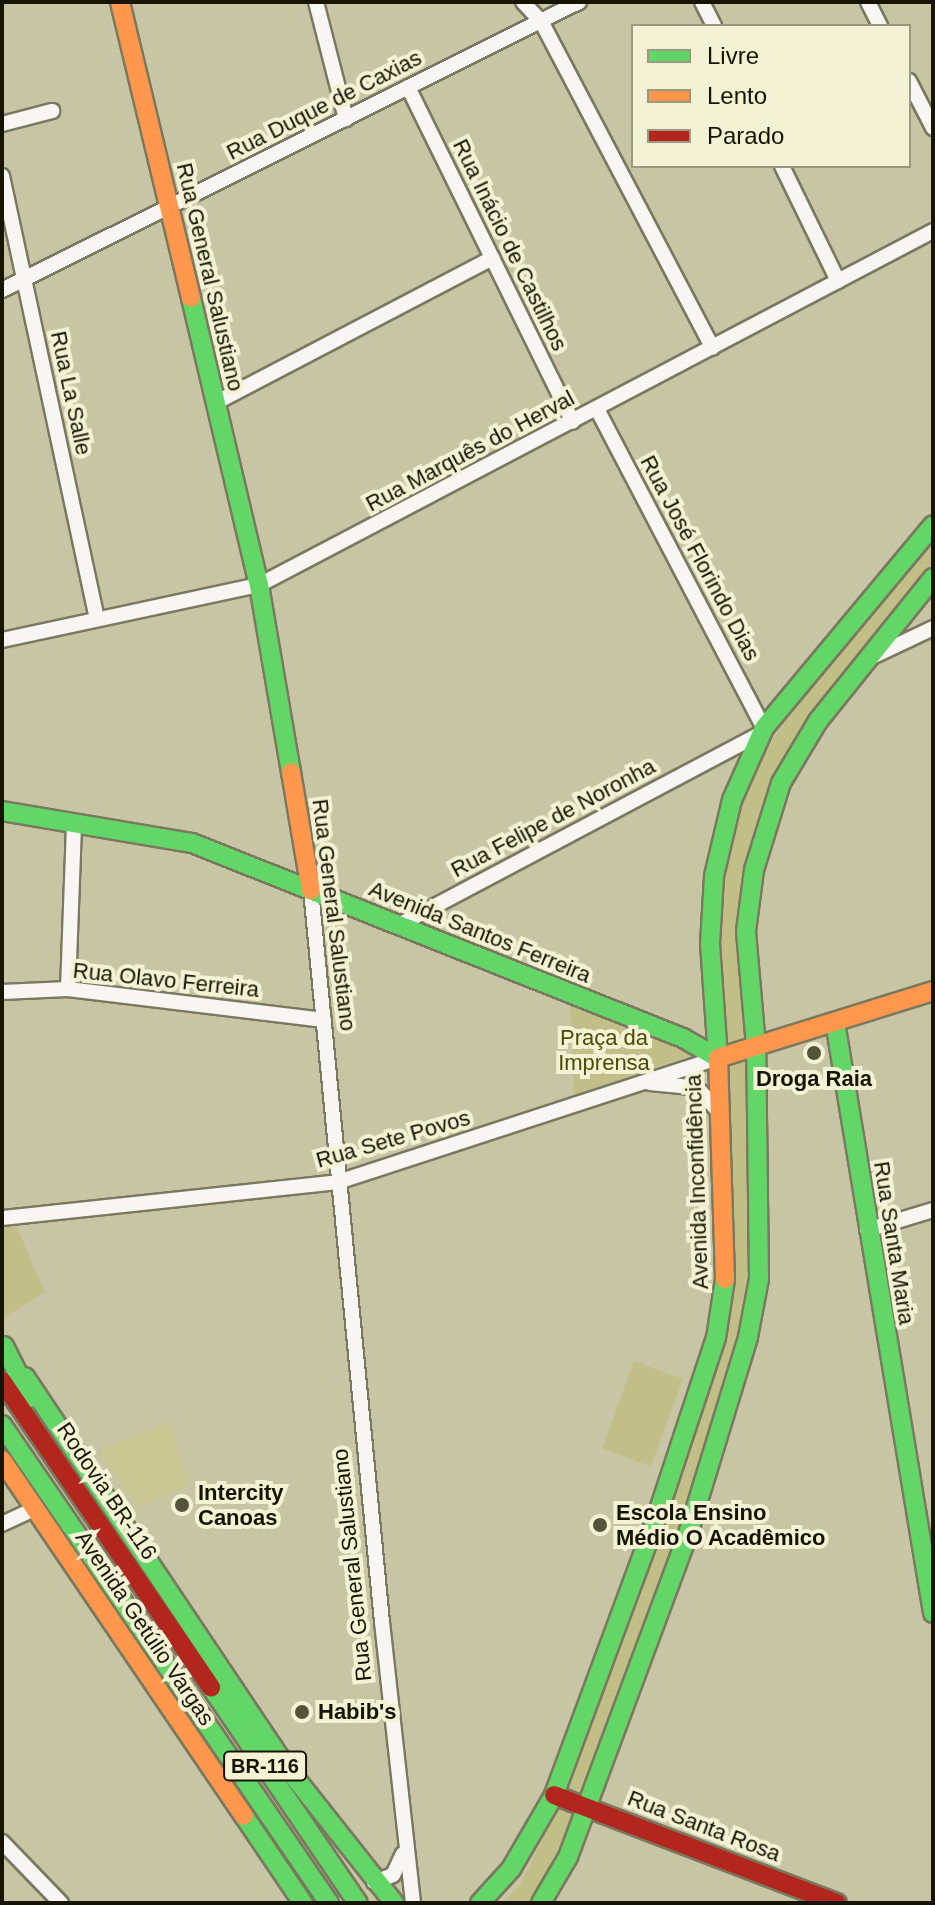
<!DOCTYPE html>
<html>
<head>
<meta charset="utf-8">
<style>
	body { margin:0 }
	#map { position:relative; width:935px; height:1905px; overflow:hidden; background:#c8c5a5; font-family:Helvetica,sans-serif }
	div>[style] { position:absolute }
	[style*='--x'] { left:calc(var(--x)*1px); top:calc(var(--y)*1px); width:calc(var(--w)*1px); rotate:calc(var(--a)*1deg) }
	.built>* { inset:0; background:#cac793 }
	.green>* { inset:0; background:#c2be88; transform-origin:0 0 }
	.roads { filter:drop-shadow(2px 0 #7a785f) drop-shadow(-2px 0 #7a785f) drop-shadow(0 2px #7a785f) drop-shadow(0 -2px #7a785f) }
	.street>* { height:14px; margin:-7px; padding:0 7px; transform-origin:7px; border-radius:7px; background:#f7f6f2 }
	.fast>* { height:18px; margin:-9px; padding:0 9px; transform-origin:9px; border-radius:9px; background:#63d668 }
	.slow>* { height:18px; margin:-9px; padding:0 9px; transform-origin:9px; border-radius:9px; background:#ff974d }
	.jam>* { height:18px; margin:-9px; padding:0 9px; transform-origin:9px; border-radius:9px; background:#b3261e }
	.dots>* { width:22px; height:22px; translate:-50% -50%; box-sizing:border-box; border:4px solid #f3f2d4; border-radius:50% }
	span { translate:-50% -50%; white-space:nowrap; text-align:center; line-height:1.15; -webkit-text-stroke:8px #f3f2d4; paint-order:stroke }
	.shield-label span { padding:2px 6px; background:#f3f2d4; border:2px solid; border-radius:6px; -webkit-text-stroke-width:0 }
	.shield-label { font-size:20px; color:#171501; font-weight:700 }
	.street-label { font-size:22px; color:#171501 }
	.park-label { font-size:22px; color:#4d4904 }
	.poi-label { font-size:22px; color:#171501; font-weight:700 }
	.left { translate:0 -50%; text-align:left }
	.frame { position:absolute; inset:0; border:4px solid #171501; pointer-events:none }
	.legend { position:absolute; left:631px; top:24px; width:280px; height:144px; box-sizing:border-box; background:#f3f2d4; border:2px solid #9b9a80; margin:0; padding:10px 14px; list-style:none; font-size:24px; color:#171501 }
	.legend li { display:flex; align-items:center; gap:16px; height:40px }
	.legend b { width:40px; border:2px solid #9b9a80 }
</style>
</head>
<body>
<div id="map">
	<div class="built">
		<div style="clip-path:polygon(170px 1422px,188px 1485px,138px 1507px,98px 1451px)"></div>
	</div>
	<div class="green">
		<div style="clip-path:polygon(933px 539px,933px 570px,816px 715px,748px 871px,746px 1023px,754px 1274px,682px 1532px,563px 1855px,534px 1903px,503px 1903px,519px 1886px,535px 1855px,571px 1770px,722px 1343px,718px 926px,727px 854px,748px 787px,774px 737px,798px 702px)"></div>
		<div style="clip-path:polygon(570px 1004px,695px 1054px,574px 1095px)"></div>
		<div style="clip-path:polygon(14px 1221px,45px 1292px,2px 1319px,2px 1222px)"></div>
		<div style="left:634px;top:1361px;width:52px;height:93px;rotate:20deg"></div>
	</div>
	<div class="roads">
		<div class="street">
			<div style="--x:316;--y:2;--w:121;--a:75.6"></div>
			<div style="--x:523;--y:2;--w:26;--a:47"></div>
			<div style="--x:541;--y:21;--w:369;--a:62.3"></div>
			<div style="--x:702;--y:2;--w:27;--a:63"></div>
			<div style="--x:868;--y:2;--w:27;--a:63"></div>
			<div style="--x:909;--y:81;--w:53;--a:62.9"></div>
			<div style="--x:408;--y:87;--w:373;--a:63.8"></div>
			<div style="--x:2;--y:124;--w:52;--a:-14.6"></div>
			<div style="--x:782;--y:166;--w:128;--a:64"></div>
			<div style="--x:2;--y:176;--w:453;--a:77.9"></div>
			<div style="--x:2;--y:290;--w:645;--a:-26.53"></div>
			<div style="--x:215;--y:403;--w:313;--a:-27.6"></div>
			<div style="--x:597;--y:409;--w:360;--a:62.4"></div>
			<div style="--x:2;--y:640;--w:263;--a:-12.1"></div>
			<div style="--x:259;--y:585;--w:761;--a:-27.71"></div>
			<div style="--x:872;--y:657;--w:68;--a:-25.4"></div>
			<div style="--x:311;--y:890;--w:735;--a:84.46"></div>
			<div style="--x:382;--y:1622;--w:283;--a:83.7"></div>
			<div style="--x:399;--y:925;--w:410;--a:-27.9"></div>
			<div style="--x:68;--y:989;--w:167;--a:-87.9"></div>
			<div style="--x:2;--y:992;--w:66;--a:-2.6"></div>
			<div style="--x:68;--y:989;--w:258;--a:6.9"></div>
			<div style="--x:650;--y:1083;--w:41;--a:5.6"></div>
			<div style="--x:691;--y:1087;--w:11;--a:27"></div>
			<div style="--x:701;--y:1092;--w:27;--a:48"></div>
			<div style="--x:2;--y:1218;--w:338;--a:-6.1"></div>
			<div style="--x:338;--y:1182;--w:400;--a:-18.1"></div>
			<div style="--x:867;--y:1230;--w:69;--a:-16.9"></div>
			<div style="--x:2;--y:1524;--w:35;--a:-25"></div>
			<div style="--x:2;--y:1842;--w:85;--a:46"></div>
			<div style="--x:374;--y:1882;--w:20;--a:-20"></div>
			<div style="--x:393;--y:1875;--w:23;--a:-65"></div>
		</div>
		<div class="fast">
			<div style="--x:191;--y:298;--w:295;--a:76.7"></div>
			<div style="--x:259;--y:585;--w:190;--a:80.3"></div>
			<div style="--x:2;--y:811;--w:193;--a:9.6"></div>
			<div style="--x:192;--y:843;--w:528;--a:21.66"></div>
			<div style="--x:683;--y:1038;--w:40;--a:29.7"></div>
			<div style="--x:835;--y:1022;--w:599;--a:80.58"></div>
			<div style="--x:756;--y:1046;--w:115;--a:-95"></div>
			<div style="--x:746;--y:931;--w:62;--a:-82.5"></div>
			<div style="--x:754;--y:870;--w:91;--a:-72.8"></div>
			<div style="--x:781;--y:783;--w:72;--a:-59.2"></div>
			<div style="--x:818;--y:721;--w:184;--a:-51.2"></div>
			<div style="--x:718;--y:1058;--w:114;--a:-94"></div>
			<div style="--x:710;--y:944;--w:68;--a:-86.6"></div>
			<div style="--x:714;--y:876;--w:78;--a:-76.7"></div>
			<div style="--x:732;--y:800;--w:79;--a:-66"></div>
			<div style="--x:764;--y:728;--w:264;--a:-50.2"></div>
			<div style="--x:4;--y:1346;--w:58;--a:63.4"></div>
			<div style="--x:25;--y:1377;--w:466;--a:56.2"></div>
			<div style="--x:284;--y:1764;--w:177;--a:51.6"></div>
			<div style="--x:2;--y:1425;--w:579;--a:55.62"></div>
			<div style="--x:211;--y:1687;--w:261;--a:55.8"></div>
			<div style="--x:244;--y:1816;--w:105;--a:55.9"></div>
			<div style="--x:480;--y:1903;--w:46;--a:-47.6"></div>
			<div style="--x:511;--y:1869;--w:86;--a:-59.8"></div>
			<div style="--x:554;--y:1795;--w:285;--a:-69.7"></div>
			<div style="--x:653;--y:1528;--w:200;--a:-71.7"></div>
			<div style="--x:716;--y:1338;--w:60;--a:-81.3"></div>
			<div style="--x:541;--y:1903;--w:53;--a:-59.6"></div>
			<div style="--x:568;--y:1857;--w:341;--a:-69.6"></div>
			<div style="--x:687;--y:1537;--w:209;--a:-73"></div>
			<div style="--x:748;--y:1337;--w:59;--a:-79.3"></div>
			<div style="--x:759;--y:1279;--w:233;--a:-90.7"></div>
		</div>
		<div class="slow">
			<div style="--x:120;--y:2;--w:304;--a:76.5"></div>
			<div style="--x:291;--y:772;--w:120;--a:80.4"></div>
			<div style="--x:725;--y:1279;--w:221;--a:-91.8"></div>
			<div style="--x:718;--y:1058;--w:225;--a:-17.3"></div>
			<div style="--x:2;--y:1460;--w:430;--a:55.8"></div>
		</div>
		<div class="jam">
			<div style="--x:2;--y:1381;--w:371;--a:55.7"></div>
			<div style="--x:554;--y:1795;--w:303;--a:20.9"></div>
		</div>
	</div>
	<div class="dots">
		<div style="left:814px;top:1053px;background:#55533a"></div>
		<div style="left:182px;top:1505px;background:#55533a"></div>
		<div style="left:600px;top:1525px;background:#55533a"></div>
		<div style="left:302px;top:1712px;background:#55533a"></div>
	</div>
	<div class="shield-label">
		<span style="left:265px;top:1766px">BR-116</span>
	</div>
	<div class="street-label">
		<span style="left:324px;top:105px;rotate:-27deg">Rua Duque de Caxias</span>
		<span style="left:510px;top:245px;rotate:64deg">Rua Inácio de Castilhos</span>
		<span style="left:210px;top:277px;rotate:77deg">Rua General Salustiano</span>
		<span style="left:71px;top:393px;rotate:78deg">Rua La Salle</span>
		<span style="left:470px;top:451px;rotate:-28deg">Rua Marquês do Herval</span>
		<span style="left:700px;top:558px;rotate:62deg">Rua José Florindo Dias</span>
		<span style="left:553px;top:818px;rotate:-28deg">Rua Felipe de Noronha</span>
		<span style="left:334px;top:915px;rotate:83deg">Rua General Salustiano</span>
		<span style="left:480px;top:932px;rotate:22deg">Avenida Santos Ferreira</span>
		<span style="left:166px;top:980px;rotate:6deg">Rua Olavo Ferreira</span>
		<span style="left:393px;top:1139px;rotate:-16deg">Rua Sete Povos</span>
		<span style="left:697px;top:1182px;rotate:-92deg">Avenida Inconfidência</span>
		<span style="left:894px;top:1243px;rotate:81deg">Rua Santa Maria</span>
		<span style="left:107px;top:1491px;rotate:56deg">Rodovia BR-116</span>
		<span style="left:352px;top:1565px;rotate:-96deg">Rua General Salustiano</span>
		<span style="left:145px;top:1628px;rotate:56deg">Avenida Getúlio Vargas</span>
		<span style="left:704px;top:1826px;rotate:21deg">Rua Santa Rosa</span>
	</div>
	<div class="park-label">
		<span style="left:604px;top:1050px">Praça da<br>Imprensa</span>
	</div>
	<div class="poi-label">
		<span style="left:814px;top:1079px">Droga Raia</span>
		<span class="left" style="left:198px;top:1505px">Intercity<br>Canoas</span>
		<span class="left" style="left:616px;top:1525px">Escola Ensino<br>Médio O Acadêmico</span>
		<span class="left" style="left:318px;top:1712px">Habib's</span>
	</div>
	<div class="frame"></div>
	<ul class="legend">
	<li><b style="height:10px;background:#63d668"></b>Livre</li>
	<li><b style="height:10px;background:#ff974d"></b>Lento</li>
	<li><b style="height:10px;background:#b3261e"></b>Parado</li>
	</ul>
</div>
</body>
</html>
